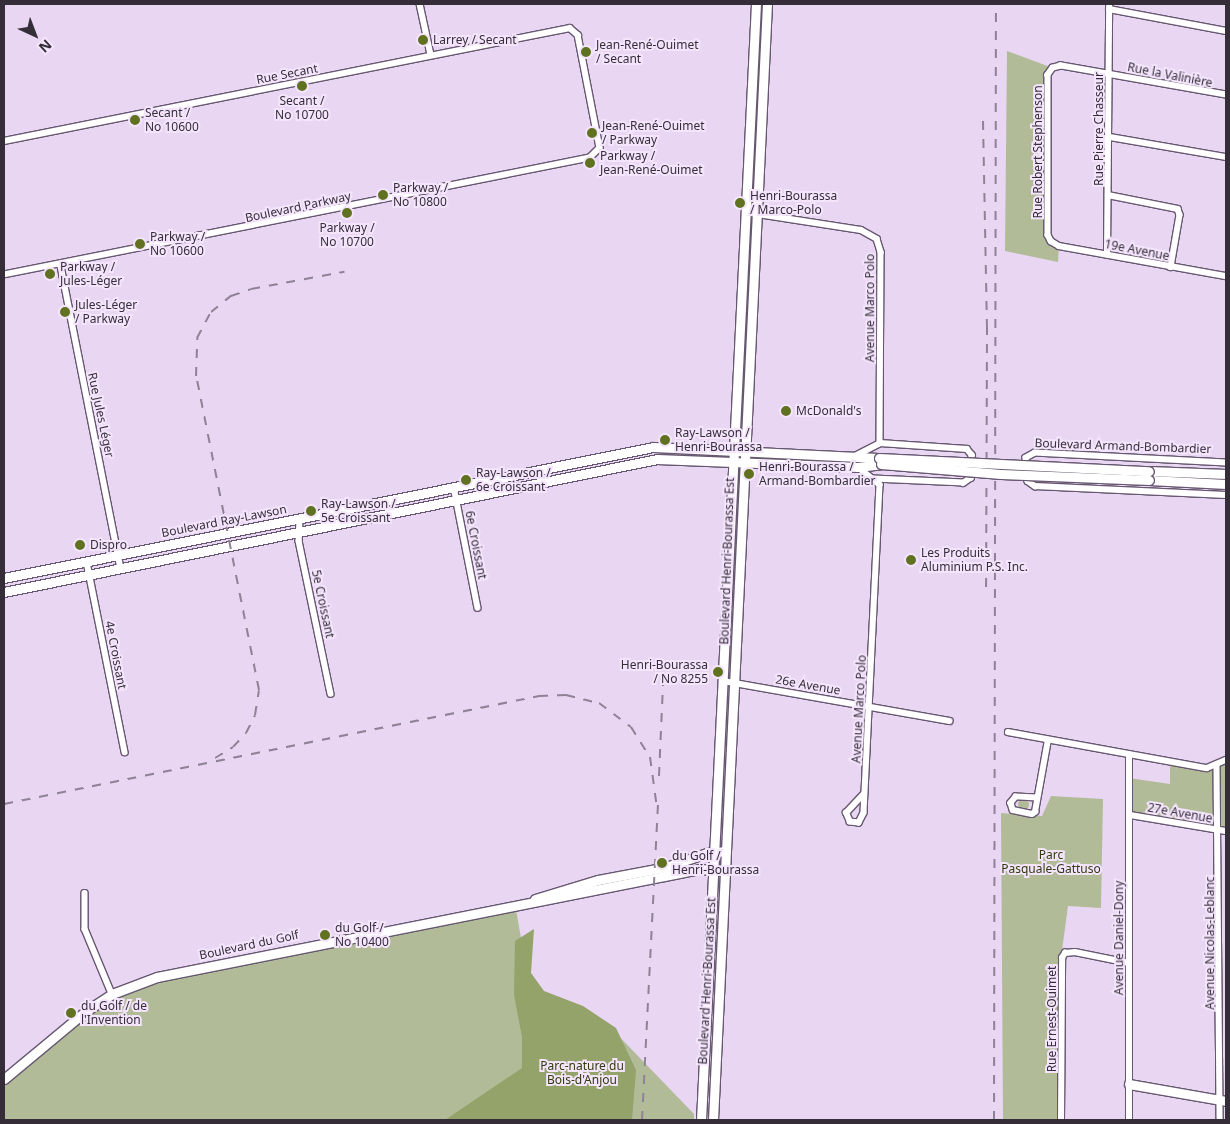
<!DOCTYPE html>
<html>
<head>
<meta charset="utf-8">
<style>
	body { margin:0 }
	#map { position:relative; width:1230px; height:1124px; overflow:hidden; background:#e9d6f3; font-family:"Noto Sans",sans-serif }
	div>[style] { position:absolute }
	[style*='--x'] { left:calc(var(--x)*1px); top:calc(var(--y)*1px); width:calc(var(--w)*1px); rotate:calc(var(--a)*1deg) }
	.green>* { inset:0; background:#b1bb98 }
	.round { border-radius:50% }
	.forest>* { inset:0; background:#93a369 }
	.roads { filter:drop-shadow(1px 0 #675770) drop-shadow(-1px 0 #675770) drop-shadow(0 1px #675770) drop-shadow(0 -1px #675770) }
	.street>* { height:5.5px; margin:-2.75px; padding:0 2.75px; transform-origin:2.75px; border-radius:2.75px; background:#fff }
	.secondary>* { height:9px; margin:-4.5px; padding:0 4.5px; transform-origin:4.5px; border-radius:4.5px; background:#fff }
	.primary>* { height:9px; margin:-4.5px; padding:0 4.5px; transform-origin:4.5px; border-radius:4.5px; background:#fff }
	.rail>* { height:2px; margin-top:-1px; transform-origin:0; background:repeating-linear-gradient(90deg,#8f8296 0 9px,transparent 0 18px) }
	.bridges { filter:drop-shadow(1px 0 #675770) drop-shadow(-1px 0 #675770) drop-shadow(0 1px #675770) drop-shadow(0 -1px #675770) }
	.secondary-bridge>* { height:9px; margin:-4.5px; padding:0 4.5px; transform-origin:4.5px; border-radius:4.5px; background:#fff }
	.dots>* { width:14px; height:14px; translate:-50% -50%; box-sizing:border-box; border:2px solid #f4e5fd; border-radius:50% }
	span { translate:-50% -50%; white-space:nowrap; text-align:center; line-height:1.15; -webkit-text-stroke:4px #f4e5fd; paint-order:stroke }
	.poi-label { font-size:12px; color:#352e39 }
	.left { translate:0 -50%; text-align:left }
	.right { translate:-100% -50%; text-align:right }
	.street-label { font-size:12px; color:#352e39 }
	.park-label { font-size:12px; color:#313b0f }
	.frame { position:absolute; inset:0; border:5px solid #352e39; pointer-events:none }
	.north { position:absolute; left:10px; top:10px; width:50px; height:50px; -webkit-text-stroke:4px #f4e5fd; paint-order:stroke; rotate:137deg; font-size:14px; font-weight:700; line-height:20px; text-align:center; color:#352e39 }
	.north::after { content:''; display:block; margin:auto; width:18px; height:22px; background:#352e39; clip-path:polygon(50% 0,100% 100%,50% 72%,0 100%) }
</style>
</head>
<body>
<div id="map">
	<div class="green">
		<div style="clip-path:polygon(1007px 51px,1053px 68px,1050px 71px,1048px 235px,1059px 246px,1058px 262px,1005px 251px)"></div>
		<div style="clip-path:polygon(1226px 759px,1226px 832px,1130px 815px,1129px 778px,1170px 784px,1170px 762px,1207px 768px)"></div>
		<div style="clip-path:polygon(1051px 796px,1103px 799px,1101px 908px,1068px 906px,1061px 958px,1061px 1120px,1003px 1120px,1001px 813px,1042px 816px)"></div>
		<div class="round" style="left:1017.5px;top:798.5px;width:11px;height:11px"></div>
		<div style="clip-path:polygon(515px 904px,536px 1022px,609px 1026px,694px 1114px,694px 1120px,4px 1120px,4px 1079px,86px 1011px,143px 981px)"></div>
	</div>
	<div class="forest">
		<div style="clip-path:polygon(534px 929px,531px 973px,544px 991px,583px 1006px,616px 1028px,636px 1070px,632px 1120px,445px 1120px,522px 1068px,522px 1037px,514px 995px,515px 941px)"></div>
	</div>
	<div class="roads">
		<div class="street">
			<div style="--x:420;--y:4;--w:52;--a:77.8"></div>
			<div style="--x:1109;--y:9;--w:119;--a:10.6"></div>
			<div style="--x:1226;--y:95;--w:168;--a:-170"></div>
			<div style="--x:1061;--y:66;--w:8;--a:166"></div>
			<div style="--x:1053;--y:68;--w:9;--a:126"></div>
			<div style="--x:1048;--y:75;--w:160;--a:90"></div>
			<div style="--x:1048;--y:235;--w:7;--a:63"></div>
			<div style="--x:1051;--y:241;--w:9;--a:32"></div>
			<div style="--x:1059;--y:246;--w:170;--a:10.2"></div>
			<div style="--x:1110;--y:137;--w:118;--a:9.8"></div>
			<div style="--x:4;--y:141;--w:577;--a:-11.29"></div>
			<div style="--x:570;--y:28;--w:11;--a:41"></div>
			<div style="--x:578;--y:35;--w:115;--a:79"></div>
			<div style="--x:600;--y:148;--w:14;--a:135"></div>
			<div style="--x:590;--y:158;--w:598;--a:168.71"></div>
			<div style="--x:1108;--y:195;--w:71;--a:11.3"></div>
			<div style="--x:1178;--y:209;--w:6;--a:72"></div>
			<div style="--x:1180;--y:215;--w:53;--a:99.8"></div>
			<div style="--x:745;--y:212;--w:117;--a:8.8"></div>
			<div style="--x:861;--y:230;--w:18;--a:29"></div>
			<div style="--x:877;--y:239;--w:14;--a:73"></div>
			<div style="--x:881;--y:252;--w:191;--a:90.3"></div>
			<div style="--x:1107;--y:255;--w:251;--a:-89.5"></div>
			<div style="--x:61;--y:266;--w:308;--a:78.8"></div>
			<div style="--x:855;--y:456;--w:28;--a:-27"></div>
			<div style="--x:880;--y:443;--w:87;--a:3.9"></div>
			<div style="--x:967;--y:449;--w:8;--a:50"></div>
			<div style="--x:972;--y:455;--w:23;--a:92"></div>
			<div style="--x:971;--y:478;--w:9;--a:144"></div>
			<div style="--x:964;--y:483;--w:90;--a:-177.5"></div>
			<div style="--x:1226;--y:463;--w:191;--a:-177"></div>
			<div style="--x:1035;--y:453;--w:10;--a:151"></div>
			<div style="--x:1026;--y:458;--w:23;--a:85"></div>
			<div style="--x:1028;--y:481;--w:9;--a:36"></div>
			<div style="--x:1035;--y:486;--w:191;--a:2.7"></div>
			<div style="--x:858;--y:467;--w:28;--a:39"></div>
			<div style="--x:880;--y:485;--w:328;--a:92.8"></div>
			<div style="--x:864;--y:813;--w:11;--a:117"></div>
			<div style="--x:859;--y:823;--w:9;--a:-174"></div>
			<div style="--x:850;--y:822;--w:10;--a:-114"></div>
			<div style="--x:846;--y:813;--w:26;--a:-47"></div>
			<div style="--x:454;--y:487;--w:123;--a:78.8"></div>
			<div style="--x:300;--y:518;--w:23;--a:92"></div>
			<div style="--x:299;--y:541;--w:156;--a:78.2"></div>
			<div style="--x:87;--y:562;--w:194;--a:78.7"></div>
			<div style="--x:723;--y:681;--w:230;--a:10"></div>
			<div style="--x:1008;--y:732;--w:202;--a:10.3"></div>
			<div style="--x:1207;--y:768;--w:21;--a:-23"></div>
			<div style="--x:1217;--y:767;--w:353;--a:89.5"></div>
			<div style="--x:1037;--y:798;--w:21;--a:-177"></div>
			<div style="--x:1016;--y:797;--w:8;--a:130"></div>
			<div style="--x:1011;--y:803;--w:7;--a:74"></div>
			<div style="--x:1013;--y:810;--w:19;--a:12"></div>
			<div style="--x:1032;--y:814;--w:4;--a:-34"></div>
			<div style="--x:1035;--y:812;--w:73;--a:-79.8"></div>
			<div style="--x:1130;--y:815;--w:97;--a:9.5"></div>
			<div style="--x:85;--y:893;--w:36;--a:90"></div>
			<div style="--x:85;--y:929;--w:70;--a:67.4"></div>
			<div style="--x:1061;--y:1120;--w:162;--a:-89.6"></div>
			<div style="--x:1062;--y:958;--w:6;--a:-59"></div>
			<div style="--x:1065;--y:953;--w:10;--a:-6"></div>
			<div style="--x:1075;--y:952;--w:55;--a:11.5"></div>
			<div style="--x:1129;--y:1120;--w:365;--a:-90"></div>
		</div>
		<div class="secondary">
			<div style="--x:1149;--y:471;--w:77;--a:2.2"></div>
			<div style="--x:1149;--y:480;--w:77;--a:3"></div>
			<div style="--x:4;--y:578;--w:662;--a:-11.41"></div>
			<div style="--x:653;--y:447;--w:226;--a:2.8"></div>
			<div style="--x:4;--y:592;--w:666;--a:-11.51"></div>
			<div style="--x:657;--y:459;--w:201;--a:2.3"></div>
			<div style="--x:858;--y:467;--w:23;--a:-7"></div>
			<div style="--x:535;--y:899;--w:66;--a:-16.8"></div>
			<div style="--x:598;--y:880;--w:69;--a:-10.8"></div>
			<div style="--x:666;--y:867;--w:43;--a:-18.9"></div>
			<div style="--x:707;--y:853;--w:19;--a:-6"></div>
			<div style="--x:4;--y:1079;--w:107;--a:-39.7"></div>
			<div style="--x:86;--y:1011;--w:31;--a:-33"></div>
			<div style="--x:112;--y:994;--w:48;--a:-20.7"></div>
			<div style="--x:157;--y:977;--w:554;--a:-11.25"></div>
			<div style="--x:700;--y:869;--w:24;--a:5"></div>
			<div style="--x:1129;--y:1084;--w:98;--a:9.9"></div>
		</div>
		<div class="primary">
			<div style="--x:701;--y:1120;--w:1117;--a:-87.18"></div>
			<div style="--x:713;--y:1120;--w:1117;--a:-87.23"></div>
		</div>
	</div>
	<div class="rail">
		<div style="--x:983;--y:121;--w:205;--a:88.9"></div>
		<div style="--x:987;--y:326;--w:265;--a:90.2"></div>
		<div style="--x:215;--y:758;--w:21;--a:-31"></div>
		<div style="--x:233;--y:747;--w:19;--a:-47"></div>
		<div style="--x:246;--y:733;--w:20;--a:-63"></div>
		<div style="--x:255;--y:715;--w:25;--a:-81"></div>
		<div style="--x:259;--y:690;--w:320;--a:-101.3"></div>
		<div style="--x:196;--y:376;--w:38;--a:-88"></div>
		<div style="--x:197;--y:338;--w:30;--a:-62"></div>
		<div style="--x:211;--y:312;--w:26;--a:-39"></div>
		<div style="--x:231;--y:296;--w:21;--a:-19"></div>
		<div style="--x:251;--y:289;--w:95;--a:-10.4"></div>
		<div style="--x:659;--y:776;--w:92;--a:-87.5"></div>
		<div style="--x:4;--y:804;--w:546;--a:-11.41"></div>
		<div style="--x:539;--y:696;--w:27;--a:-2"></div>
		<div style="--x:566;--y:695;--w:34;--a:14"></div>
		<div style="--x:599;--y:703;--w:40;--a:37"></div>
		<div style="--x:631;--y:727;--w:36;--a:58"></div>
		<div style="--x:650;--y:757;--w:51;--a:82.2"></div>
		<div style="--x:642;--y:1120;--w:319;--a:-87.1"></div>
		<div style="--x:994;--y:1120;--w:1116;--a:-89.9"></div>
	</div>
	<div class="bridges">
		<div class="secondary-bridge">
			<div style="--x:879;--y:458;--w:270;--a:2.8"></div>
			<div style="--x:881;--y:464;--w:120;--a:4.8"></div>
			<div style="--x:1001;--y:474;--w:148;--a:2.3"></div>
		</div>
	</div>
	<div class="dots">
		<div style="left:423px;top:40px;background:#607220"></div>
		<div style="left:586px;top:52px;background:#607220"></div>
		<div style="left:302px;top:86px;background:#607220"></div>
		<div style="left:135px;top:120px;background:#607220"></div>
		<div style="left:592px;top:133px;background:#607220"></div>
		<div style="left:590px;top:163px;background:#607220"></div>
		<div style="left:383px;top:195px;background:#607220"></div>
		<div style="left:740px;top:203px;background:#607220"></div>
		<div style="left:347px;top:213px;background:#607220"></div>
		<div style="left:140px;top:244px;background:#607220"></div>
		<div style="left:50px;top:274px;background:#607220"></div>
		<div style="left:65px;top:312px;background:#607220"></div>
		<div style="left:786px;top:411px;background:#607220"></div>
		<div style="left:665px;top:440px;background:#607220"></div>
		<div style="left:749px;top:474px;background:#607220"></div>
		<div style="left:466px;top:480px;background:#607220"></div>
		<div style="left:311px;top:511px;background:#607220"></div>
		<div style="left:80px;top:545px;background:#607220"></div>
		<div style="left:911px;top:560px;background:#607220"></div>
		<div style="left:718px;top:672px;background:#607220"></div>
		<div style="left:662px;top:863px;background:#607220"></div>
		<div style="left:325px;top:935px;background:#607220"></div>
		<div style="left:71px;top:1013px;background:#607220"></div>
	</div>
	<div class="poi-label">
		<span class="left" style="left:433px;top:40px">Larrey / Secant</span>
		<span class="left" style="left:596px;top:52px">Jean-René-Ouimet<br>/ Secant</span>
		<span style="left:302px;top:108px">Secant /<br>No 10700</span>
		<span class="left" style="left:145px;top:120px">Secant /<br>No 10600</span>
		<span class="left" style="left:602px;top:133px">Jean-René-Ouimet<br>/ Parkway</span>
		<span class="left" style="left:600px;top:163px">Parkway /<br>Jean-René-Ouimet</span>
		<span class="left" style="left:393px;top:195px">Parkway /<br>No 10800</span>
		<span class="left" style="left:750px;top:203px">Henri-Bourassa<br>/ Marco-Polo</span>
		<span style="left:347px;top:235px">Parkway /<br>No 10700</span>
		<span class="left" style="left:150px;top:244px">Parkway /<br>No 10600</span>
		<span class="left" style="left:60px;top:274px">Parkway /<br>Jules-Léger</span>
		<span class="left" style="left:75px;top:312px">Jules-Léger<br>/ Parkway</span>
		<span class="left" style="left:796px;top:411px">McDonald's</span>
		<span class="left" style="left:675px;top:440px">Ray-Lawson /<br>Henri-Bourassa</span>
		<span class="left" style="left:759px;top:474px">Henri-Bourassa /<br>Armand-Bombardier</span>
		<span class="left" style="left:476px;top:480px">Ray-Lawson /<br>6e Croissant</span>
		<span class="left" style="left:321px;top:511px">Ray-Lawson /<br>5e Croissant</span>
		<span class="left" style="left:90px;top:545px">Dispro</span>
		<span class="left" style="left:921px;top:560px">Les Produits<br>Aluminium P.S. Inc.</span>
		<span class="right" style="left:708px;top:672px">Henri-Bourassa<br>/ No 8255</span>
		<span class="left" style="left:672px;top:863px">du Golf /<br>Henri-Bourassa</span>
		<span class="left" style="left:335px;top:935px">du Golf /<br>No 10400</span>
		<span class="left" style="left:81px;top:1013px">du Golf / de<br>l'Invention</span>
	</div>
	<div class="street-label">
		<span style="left:287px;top:74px;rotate:-11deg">Rue Secant</span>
		<span style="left:1170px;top:75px;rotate:11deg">Rue la Valinière</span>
		<span style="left:1099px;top:129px;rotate:-90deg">Rue Pierre Chasseur</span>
		<span style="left:1038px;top:152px;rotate:-90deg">Rue Robert Stephenson</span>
		<span style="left:298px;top:207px;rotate:-12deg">Boulevard Parkway</span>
		<span style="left:1137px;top:250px;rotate:11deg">19e Avenue</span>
		<span style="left:870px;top:308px;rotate:-90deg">Avenue Marco Polo</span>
		<span style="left:101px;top:415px;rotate:78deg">Rue Jules Léger</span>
		<span style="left:1123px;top:446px;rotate:2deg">Boulevard Armand-Bombardier</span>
		<span style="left:224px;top:521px;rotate:-11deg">Boulevard Ray-Lawson</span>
		<span style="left:476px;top:545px;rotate:79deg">6e Croissant</span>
		<span style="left:727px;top:561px;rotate:-88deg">Boulevard Henri-Bourassa Est</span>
		<span style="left:323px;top:604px;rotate:78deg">5e Croissant</span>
		<span style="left:116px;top:655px;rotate:79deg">4e Croissant</span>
		<span style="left:808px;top:685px;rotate:10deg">26e Avenue</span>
		<span style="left:859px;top:709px;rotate:-87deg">Avenue Marco Polo</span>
		<span style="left:1180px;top:813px;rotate:10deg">27e Avenue</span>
		<span style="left:1119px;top:938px;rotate:-90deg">Avenue Daniel-Dony</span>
		<span style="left:1210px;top:943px;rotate:-90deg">Avenue Nicolas-Leblanc</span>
		<span style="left:249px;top:945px;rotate:-12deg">Boulevard du Golf</span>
		<span style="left:707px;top:981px;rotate:-87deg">Boulevard Henri-Bourassa Est</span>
		<span style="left:1052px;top:1019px;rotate:-90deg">Rue Ernest-Ouimet</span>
	</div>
	<div class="park-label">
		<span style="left:1051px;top:862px">Parc<br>Pasquale-Gattuso</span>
		<span style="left:582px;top:1073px">Parc-nature du<br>Bois-d'Anjou</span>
	</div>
	<div class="frame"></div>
	<div class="north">N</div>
</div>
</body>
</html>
